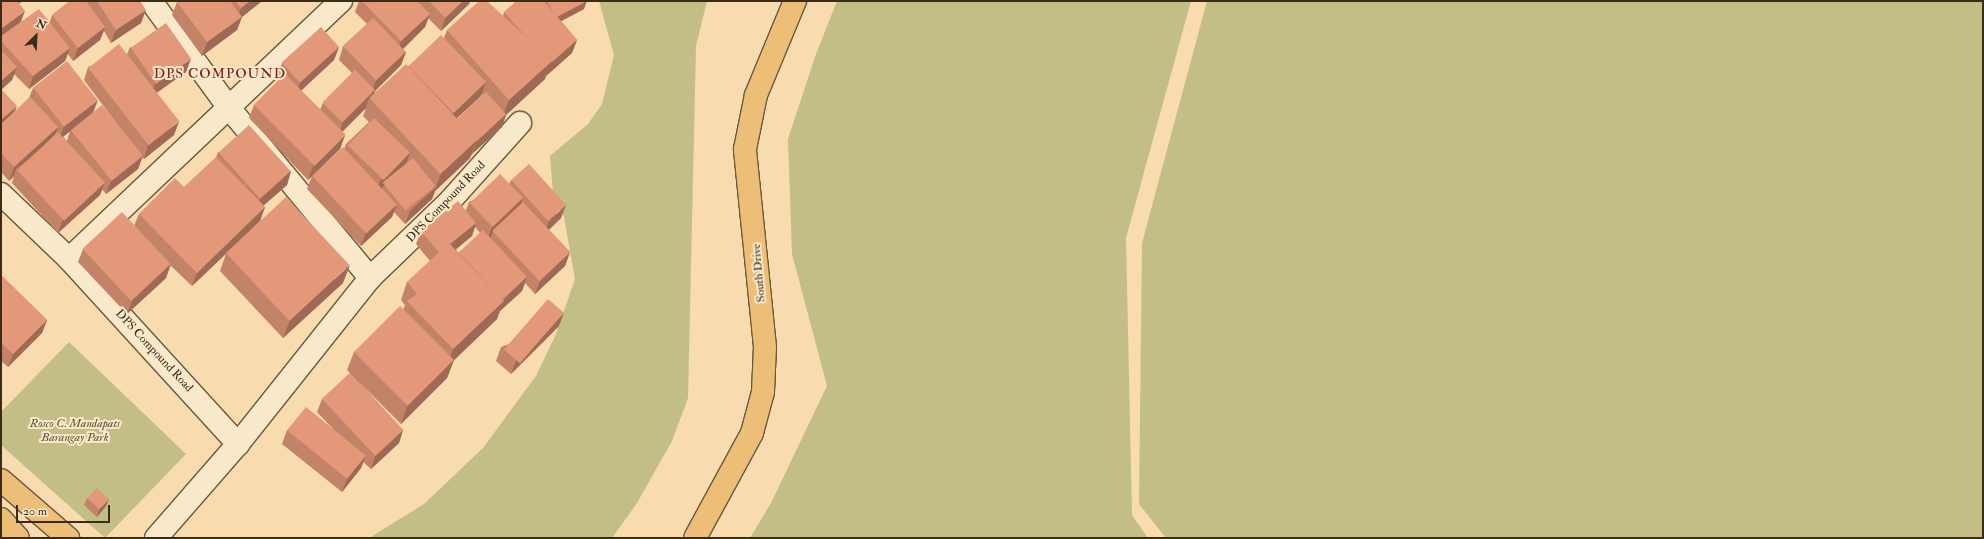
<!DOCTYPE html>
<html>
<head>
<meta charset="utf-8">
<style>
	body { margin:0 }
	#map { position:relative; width:1984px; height:539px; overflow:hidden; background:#f8dbae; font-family:"IM FELL Double Pica",serif }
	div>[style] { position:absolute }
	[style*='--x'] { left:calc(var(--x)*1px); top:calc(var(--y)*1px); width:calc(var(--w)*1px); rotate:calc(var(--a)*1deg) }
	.green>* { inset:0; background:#c3be86 }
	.roads { filter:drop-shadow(1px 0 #6a583e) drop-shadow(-1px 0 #6a583e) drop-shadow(0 1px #6a583e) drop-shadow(0 -1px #6a583e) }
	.minor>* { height:22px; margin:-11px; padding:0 11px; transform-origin:11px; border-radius:11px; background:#fae8ca }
	.major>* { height:22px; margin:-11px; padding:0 11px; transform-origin:11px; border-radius:11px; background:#ecbe77 }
	.wall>* { inset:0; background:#c38368 }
	.shaded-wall>* { inset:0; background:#9f6a55 }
	.building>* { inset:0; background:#e39879; transform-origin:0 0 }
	span { translate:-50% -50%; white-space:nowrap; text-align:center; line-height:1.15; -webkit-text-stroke:4px #fae8ca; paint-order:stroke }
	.street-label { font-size:12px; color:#3a2c18 }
	.park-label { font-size:12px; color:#5c5034; font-style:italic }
	.quarter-label { font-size:14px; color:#7a1f14; letter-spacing:1px }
	.frame { position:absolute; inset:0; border:2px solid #3a2c18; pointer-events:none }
	.north { position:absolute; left:16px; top:16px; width:40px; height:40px; -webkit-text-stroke:3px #fae8ca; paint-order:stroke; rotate:24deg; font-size:11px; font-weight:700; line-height:16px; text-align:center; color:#3a2c18 }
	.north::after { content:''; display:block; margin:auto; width:14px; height:18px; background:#3a2c18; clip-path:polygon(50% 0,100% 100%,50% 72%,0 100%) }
	.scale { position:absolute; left:16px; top:505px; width:94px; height:18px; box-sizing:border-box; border:2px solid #3a2c18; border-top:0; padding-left:5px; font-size:12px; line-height:14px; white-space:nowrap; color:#3a2c18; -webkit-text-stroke:3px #fae8ca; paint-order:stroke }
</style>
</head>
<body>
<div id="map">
	<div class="green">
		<div style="clip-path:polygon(599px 1px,707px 1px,696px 46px,688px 398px,672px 441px,637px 503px,612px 538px,369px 538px,424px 504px,483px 448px,536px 376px,556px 334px,575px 279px,564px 217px,553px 195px,550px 156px,588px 124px,602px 104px,614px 55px)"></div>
		<div style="clip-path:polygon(837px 1px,1191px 1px,1126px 238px,1132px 515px,1148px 538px,750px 538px,771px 503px,827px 386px,792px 254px,788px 139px,816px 54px)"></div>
		<div style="clip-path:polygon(1207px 1px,1983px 1px,1983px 538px,1166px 538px,1139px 504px,1142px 243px)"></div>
		<div style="clip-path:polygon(69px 342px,186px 454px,105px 538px,1px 445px,1px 412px)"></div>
	</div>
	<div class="roads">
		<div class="minor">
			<div style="--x:151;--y:1;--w:132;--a:53.9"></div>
			<div style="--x:229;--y:108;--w:221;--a:50.3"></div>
			<div style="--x:1;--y:194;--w:94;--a:43.7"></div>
			<div style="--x:69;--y:259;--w:251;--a:47.6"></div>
			<div style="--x:69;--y:259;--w:375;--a:-43.5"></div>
			<div style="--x:156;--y:538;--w:125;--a:-48.9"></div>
			<div style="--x:238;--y:444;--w:212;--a:-51.5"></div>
			<div style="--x:370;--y:278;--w:111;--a:-43.9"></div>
			<div style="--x:450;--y:201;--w:105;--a:-48.1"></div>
		</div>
		<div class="major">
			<div style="--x:1;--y:480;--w:89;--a:40.9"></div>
			<div style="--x:1;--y:519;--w:25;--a:48"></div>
			<div style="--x:695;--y:538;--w:119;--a:-61.5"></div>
			<div style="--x:752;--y:433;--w:42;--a:-75"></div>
			<div style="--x:763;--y:392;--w:45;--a:-87.5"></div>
			<div style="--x:765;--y:347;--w:199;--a:-95.8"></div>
			<div style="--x:745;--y:149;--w:55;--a:-78.5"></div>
			<div style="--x:756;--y:95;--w:102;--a:-67.5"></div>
		</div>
	</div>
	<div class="wall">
		<div style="clip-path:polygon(evenodd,1px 1px,19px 4px,20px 22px,50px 22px,52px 15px,70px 1px,140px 1px,141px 23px,111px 43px,104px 31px,100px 40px,73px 61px,68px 54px,65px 61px,29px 89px,14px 74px,12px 80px,1px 90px,15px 112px,29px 98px,33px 88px,93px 112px,117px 124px,84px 80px,88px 67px,127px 54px,130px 47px,186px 72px,157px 93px,174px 135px,144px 159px,142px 157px,138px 169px,106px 194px,102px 189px,100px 195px,58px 233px,12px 183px,14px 176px,9px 181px,1px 172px,1px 1px,70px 131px,67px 141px,63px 137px,70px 131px)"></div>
		<div style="clip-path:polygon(178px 1px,262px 1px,242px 17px,237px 30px,202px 56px,172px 15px,177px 2px)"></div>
		<div style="clip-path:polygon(evenodd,359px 1px,470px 1px,469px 4px,441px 31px,428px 18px,425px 27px,403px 49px,406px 52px,401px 65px,375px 91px,373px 94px,444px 38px,447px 30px,503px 16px,504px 12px,517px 1px,586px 1px,584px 9px,561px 21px,577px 40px,572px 53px,546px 76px,545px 79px,506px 115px,502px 127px,472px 154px,470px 158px,435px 191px,432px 199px,405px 224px,394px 212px,392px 217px,361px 246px,307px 189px,312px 176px,308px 180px,249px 118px,254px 105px,280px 79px,277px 77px,282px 63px,339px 47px,334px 60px,301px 91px,320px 110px,323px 103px,352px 73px,339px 60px,343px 46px,367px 24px,355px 12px,359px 1px,482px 94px,483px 95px,457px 119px,457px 118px,481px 96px,482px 94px,359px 1px,366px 108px,363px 116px,369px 122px,346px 144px,344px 149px,316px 172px,340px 149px,345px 135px,342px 132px,366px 108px)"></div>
		<div style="clip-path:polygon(218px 152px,291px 171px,287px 185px,263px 206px,265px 207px,260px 221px,240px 240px,343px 283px,283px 338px,220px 271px,226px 254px,192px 286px,170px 265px,166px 278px,127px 314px,78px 262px,83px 249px,134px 226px,139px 214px,184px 187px,216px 158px)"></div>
		<div style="clip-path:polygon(evenodd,511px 180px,561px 218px,549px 230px,570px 252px,565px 266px,535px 294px,525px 283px,522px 291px,500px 311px,497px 319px,454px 360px,447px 378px,401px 424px,360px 383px,403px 430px,399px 443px,371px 469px,363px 462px,361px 468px,342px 492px,282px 444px,287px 430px,333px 429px,317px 412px,322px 399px,350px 373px,347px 370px,354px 352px,403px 310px,405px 305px,401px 300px,407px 282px,430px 261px,416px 244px,421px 231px,466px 210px,469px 202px,509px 184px,511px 180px,475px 227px,480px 233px,459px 253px,455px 249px,472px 236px,475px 227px)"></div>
		<div style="clip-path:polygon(1px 275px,47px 320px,42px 333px,8px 367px,1px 361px)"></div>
		<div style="clip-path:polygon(559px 326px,511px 374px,496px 361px,501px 347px)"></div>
		<div style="clip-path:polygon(87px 498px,106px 506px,97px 517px,84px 505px)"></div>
	</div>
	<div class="shaded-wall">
		<div style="clip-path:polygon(15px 1px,23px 1px,10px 9px)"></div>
		<div style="clip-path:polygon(250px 1px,262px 1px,242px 17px,237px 30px,202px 56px,207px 42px,236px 21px,241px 8px)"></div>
		<div style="clip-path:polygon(463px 1px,470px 1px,469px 4px,441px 31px,445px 18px)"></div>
		<div style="clip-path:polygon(587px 1px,584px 9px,554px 25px,556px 17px)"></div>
		<div style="clip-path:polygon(146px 10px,141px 23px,111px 43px,116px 30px)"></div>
		<div style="clip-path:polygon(25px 11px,20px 24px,1px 39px,1px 29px)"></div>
		<div style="clip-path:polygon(430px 14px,425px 27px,397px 55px,401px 41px)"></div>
		<div style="clip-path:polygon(105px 27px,100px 40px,73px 61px,78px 48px)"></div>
		<div style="clip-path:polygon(577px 40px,572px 53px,546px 76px,545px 79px,506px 115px,502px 127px,472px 154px,477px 141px,503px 116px,509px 100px,552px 61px)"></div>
		<div style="clip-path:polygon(339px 47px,334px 60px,295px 96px,300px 83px)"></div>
		<div style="clip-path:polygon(70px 48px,65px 61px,29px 89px,33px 76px)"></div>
		<div style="clip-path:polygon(406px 52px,401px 65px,375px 91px,371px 100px,369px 98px,366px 108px,338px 136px,343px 122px,372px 93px,376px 80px)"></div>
		<div style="clip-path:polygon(191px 59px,186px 72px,150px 97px,155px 84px)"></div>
		<div style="clip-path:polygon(17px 67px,12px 80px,1px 90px,1px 81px)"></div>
		<div style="clip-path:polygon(486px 82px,481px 96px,447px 127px,452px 114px)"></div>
		<div style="clip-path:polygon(98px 100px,93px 113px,59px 140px,64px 126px)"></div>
		<div style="clip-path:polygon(17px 106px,12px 119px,1px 129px,1px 120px)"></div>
		<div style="clip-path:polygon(179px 122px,174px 135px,144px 159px,148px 145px)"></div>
		<div style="clip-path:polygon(58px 127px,53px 140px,16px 169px,14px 176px,9px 181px,14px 167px)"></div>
		<div style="clip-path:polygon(345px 135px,340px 149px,308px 180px,313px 166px)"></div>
		<div style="clip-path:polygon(477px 140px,470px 158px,435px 191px,432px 199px,405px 224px,410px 211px,436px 187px,441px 173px)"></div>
		<div style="clip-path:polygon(410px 153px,405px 167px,375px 194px,380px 181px)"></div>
		<div style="clip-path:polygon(143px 156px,138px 169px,106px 194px,111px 181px)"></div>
		<div style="clip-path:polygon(291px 171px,287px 185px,256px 212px,260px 199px)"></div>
		<div style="clip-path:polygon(105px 182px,100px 195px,58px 233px,63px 219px)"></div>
		<div style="clip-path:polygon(523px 198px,518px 212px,493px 232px,491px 237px,487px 241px,492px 227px)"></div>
		<div style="clip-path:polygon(397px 204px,392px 217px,361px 246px,366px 232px)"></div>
		<div style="clip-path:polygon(566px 205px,561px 218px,544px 234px,549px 221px)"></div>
		<div style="clip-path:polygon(265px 207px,260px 221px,192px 286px,197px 273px)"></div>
		<div style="clip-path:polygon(476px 223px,472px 236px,435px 267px,439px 253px)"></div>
		<div style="clip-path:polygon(570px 252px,565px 266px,535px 294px,540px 281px)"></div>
		<div style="clip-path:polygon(171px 264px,166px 278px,127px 314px,132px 301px)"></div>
		<div style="clip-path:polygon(350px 265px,343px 283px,283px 338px,290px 320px)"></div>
		<div style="clip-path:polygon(527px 277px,522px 291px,500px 311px,497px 319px,447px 367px,453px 349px,503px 300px)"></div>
		<div style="clip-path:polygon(564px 313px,559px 326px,511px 374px,516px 361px)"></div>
		<div style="clip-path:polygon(47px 320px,42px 333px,8px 367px,13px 354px)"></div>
		<div style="clip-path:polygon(454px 360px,447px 378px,401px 424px,407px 406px)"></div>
		<div style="clip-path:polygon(403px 430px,399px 443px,371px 469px,375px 456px)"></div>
		<div style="clip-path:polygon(366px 455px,361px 468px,342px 492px,347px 479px)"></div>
		<div style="clip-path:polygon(109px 499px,106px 506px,97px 517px,99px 510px)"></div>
	</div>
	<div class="building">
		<div style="clip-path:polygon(1px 1px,17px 1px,25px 11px,1px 29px)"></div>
		<div style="clip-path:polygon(70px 1px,86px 1px,105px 27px,78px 48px,52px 15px)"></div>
		<div style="clip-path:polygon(97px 1px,140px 1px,146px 10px,116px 30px)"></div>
		<div style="clip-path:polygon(178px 1px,230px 1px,242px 17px,207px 42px,177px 2px)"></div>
		<div style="clip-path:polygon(235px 1px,250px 1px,241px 8px)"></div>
		<div style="clip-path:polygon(362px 1px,417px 1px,430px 14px,401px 41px)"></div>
		<div style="clip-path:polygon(429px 1px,463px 1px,445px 18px)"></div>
		<div style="clip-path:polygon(479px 1px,487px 1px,552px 61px,509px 100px,447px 30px)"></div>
		<div style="clip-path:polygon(517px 1px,544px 1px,577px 40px,551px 63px,552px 61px,527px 38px,504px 12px)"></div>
		<div style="clip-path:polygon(547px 1px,587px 1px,557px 17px,554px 13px)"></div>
		<div style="clip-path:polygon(39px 9px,70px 48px,33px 76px,1px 41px,1px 36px)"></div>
		<div style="left:373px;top:18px;width:47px;height:41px;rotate:46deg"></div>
		<div style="left:166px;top:23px;width:44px;height:43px;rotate:55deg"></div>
		<div style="left:321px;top:27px;width:27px;height:53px;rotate:48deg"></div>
		<div style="left:441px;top:35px;width:65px;height:45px;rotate:46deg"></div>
		<div style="left:119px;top:44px;width:98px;height:39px;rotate:52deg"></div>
		<div style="clip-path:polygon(1px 50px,17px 67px,1px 81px)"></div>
		<div style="left:67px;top:61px;width:50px;height:43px;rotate:52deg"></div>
		<div style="left:406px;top:64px;width:104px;height:50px;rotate:47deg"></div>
		<div style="left:355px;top:70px;width:28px;height:46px;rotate:45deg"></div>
		<div style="left:285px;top:74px;width:86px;height:44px;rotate:45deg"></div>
		<div style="clip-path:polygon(1px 89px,17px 106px,1px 120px)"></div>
		<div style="clip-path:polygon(486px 92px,506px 114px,477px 141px,477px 140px,457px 119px)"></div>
		<div style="clip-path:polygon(30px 97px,58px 127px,14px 167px,1px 153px,1px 124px)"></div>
		<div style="left:102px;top:105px;width:65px;height:40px;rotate:51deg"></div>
		<div style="left:374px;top:118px;width:50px;height:38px;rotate:44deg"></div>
		<div style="left:249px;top:125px;width:62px;height:41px;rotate:48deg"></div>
		<div style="left:58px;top:132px;width:69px;height:56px;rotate:47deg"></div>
		<div style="left:343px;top:147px;width:79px;height:42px;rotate:47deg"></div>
		<div style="clip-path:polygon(216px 157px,265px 207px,197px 273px,139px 214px,175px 178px,184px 187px)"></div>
		<div style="left:413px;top:158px;width:36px;height:39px;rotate:51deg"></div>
		<div style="left:529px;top:164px;width:55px;height:24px;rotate:48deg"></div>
		<div style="left:500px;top:174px;width:33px;height:42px;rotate:46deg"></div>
		<div style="left:286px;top:197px;width:93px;height:82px;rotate:47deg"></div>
		<div style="clip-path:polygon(458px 201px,476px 223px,450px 244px,449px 243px,439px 253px,421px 231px)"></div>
		<div style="left:523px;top:202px;width:69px;height:42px;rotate:47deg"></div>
		<div style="left:122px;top:212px;width:71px;height:54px;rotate:47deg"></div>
		<div style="left:483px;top:230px;width:64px;height:33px;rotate:47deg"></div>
		<div style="clip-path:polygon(449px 243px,504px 301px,453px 349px,407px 301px,417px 294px,407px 282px)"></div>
		<div style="clip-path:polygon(1px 275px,47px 320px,13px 354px,1px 343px)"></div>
		<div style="left:548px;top:299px;width:21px;height:67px;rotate:41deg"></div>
		<div style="left:400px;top:306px;width:76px;height:65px;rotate:45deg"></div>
		<div style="left:350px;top:373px;width:78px;height:38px;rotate:47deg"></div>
		<div style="left:306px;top:407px;width:77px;height:30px;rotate:39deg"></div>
		<div style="left:97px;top:488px;width:16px;height:14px;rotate:43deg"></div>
	</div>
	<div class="street-label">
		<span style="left:446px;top:202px;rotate:-46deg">DPS Compound Road</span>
		<span style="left:759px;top:273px;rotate:-95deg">South Drive</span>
		<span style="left:154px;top:351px;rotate:47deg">DPS Compound Road</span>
	</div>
	<div class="park-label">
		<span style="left:75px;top:431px">Rosco C. Mandapats<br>Barangay Park</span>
	</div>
	<div class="quarter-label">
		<span style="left:220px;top:74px">DPS COMPOUND</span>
	</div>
	<div class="frame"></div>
	<div class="north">N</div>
	<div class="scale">20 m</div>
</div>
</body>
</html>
